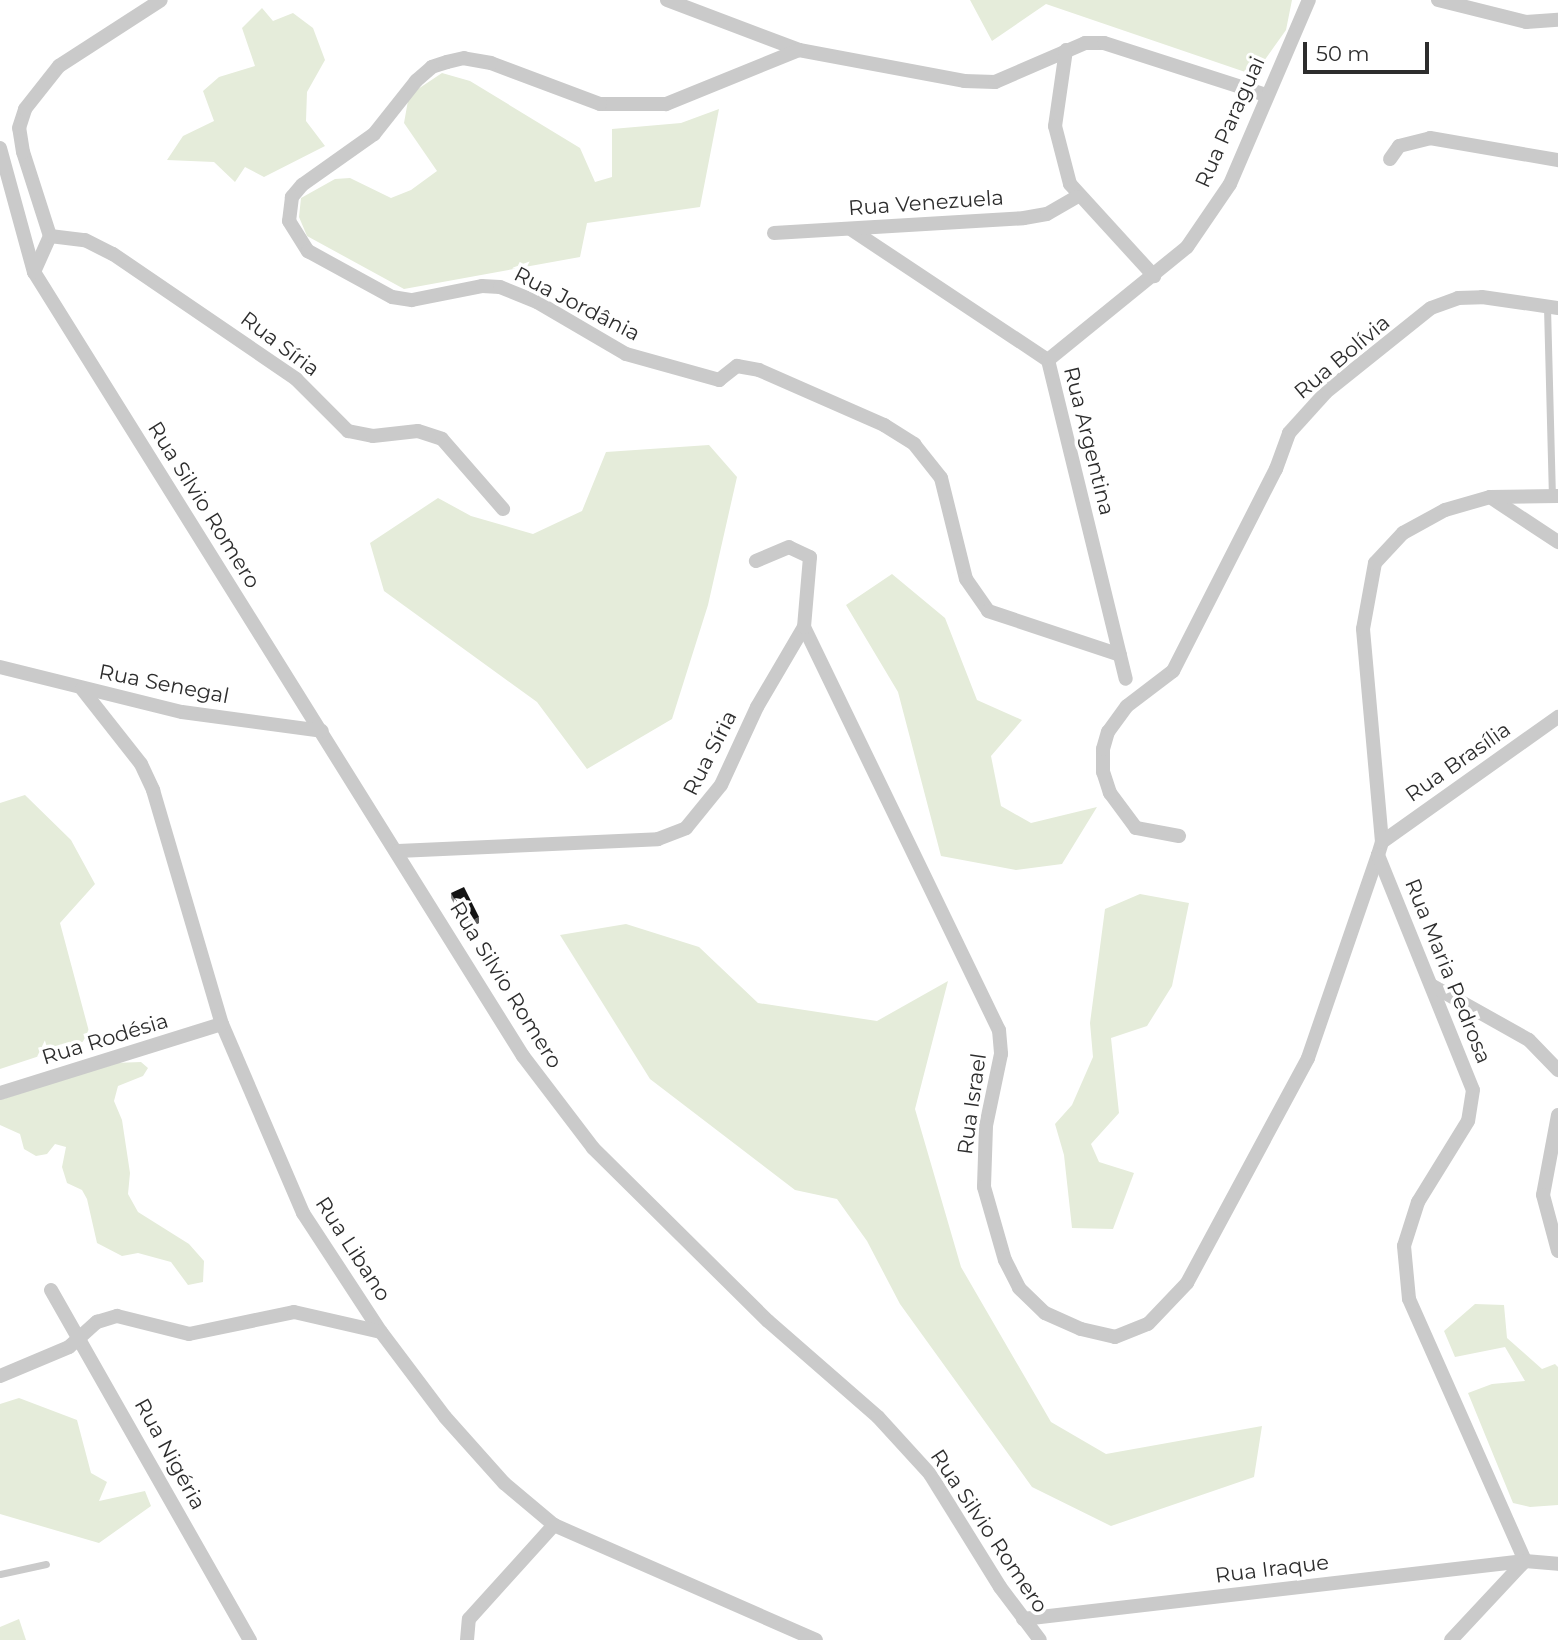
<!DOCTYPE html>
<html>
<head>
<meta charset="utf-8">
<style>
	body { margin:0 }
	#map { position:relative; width:1558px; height:1640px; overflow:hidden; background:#fff; font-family:Montserrat,sans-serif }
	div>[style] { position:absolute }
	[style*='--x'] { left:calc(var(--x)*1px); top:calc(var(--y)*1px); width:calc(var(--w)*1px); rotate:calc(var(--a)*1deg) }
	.green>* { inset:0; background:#e5ecda }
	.service>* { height:7px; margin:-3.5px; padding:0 3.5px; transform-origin:3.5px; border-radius:3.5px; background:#cacaca }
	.minor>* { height:14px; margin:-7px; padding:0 7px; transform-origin:7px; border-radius:7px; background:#cacaca }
	.wall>* { inset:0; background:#8a8a8a }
	.shaded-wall>* { inset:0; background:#5a5a5a }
	.building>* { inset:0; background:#141414 }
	span { translate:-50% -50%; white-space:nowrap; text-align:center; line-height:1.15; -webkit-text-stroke:7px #fff; paint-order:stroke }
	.street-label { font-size:21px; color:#2d2d2d }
	.scale { position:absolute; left:1303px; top:42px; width:126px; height:32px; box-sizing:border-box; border:4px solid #2d2d2d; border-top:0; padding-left:9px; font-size:21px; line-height:24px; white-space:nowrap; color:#2d2d2d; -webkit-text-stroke:5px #fff; paint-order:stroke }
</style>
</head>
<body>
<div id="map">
	<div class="green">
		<div style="clip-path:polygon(970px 0,1292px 0,1286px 30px,1254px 75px,1046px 4px,992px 41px)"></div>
		<div style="clip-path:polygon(262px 8px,273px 21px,293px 13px,313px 28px,325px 60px,307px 92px,306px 121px,325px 146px,264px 177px,245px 167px,235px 182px,214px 162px,167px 160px,183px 136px,214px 121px,203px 91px,219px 77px,255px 66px,242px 28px)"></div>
		<div style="clip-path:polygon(442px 73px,470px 81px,580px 148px,595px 182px,612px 177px,612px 129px,681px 123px,719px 109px,700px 207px,587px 223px,580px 257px,404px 289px,307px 236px,299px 217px,301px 198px,335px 179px,350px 178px,391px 198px,411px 190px,437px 171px,404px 123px,409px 95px)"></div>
		<div style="clip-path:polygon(709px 445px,737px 477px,708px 605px,672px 719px,587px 769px,537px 702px,384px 591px,370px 543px,438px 498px,471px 516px,533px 534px,582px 511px,606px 452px)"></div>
		<div style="clip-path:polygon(892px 574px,945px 618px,977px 700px,1022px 720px,991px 756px,1001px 806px,1031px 823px,1097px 807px,1062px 864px,1016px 870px,941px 856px,898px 692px,846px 605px)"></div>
		<div style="clip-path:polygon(25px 795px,71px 840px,95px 884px,60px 923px,91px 1039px,0 1069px,0 803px)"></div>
		<div style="clip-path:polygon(1140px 894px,1189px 903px,1172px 986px,1147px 1026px,1111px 1038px,1119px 1113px,1091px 1144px,1099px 1162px,1134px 1173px,1113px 1229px,1072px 1228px,1064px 1155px,1055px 1124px,1072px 1105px,1093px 1057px,1090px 1023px,1105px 909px)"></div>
		<div style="clip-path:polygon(626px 924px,699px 947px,758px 1003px,877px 1021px,948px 981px,915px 1109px,961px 1267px,1051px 1422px,1106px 1454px,1262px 1426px,1254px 1477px,1111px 1526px,1032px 1487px,900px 1304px,867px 1241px,837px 1199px,795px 1190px,650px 1079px,560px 935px)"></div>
		<div style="clip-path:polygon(141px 1062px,148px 1068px,143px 1076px,118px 1086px,114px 1101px,122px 1120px,130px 1173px,128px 1194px,138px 1212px,189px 1244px,204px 1261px,203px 1282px,188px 1285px,171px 1262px,138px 1253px,122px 1256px,97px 1243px,87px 1199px,82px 1190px,67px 1183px,62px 1167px,66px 1147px,55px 1144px,47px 1154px,36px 1156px,24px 1149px,20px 1134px,0 1125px,0 1100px,114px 1063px)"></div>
		<div style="clip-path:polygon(1475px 1304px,1504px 1305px,1507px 1338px,1542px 1369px,1555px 1364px,1558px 1367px,1558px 1505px,1530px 1507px,1513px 1503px,1468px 1393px,1492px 1384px,1525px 1381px,1505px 1347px,1455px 1357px,1444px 1331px)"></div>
		<div style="clip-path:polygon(19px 1398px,77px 1420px,91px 1473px,107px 1482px,99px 1501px,145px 1491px,151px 1506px,99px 1543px,0 1514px,0 1404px)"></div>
		<div style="clip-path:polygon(19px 1619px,26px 1640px,0 1640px,0 1627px)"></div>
	</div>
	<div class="service">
		<div style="--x:1547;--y:307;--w:188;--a:88.5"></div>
		<div style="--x:0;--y:1574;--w:47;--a:-12.3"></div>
	</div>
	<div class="minor">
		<div style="--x:667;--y:0;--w:141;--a:20.7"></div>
		<div style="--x:799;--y:50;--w:168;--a:10.6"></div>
		<div style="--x:964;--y:81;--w:31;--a:2"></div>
		<div style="--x:995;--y:82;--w:98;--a:-23.4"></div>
		<div style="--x:1085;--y:43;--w:19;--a:0"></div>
		<div style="--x:1104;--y:43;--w:170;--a:17.8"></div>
		<div style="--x:1438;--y:0;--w:91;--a:14"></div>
		<div style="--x:1526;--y:22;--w:32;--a:-4"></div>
		<div style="--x:799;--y:50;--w:144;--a:157.9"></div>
		<div style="--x:666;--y:104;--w:66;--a:180"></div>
		<div style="--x:600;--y:104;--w:116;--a:-159.4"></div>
		<div style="--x:491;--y:63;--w:27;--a:-170"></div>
		<div style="--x:464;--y:58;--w:17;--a:167"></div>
		<div style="--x:447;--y:62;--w:16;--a:162"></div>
		<div style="--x:432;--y:67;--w:21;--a:139"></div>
		<div style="--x:416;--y:81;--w:68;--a:128.4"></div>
		<div style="--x:374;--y:134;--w:88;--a:144.7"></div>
		<div style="--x:302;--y:185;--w:16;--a:130"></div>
		<div style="--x:292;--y:197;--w:24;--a:97"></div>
		<div style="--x:289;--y:221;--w:36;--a:58"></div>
		<div style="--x:308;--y:251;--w:96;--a:28.7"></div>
		<div style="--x:392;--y:297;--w:20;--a:9"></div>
		<div style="--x:412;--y:300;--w:71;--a:-11.3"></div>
		<div style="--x:482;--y:286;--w:18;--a:3"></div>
		<div style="--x:500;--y:287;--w:40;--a:22"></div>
		<div style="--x:537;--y:302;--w:103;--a:30.3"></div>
		<div style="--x:626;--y:354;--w:97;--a:15.6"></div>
		<div style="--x:719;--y:380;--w:23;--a:-38"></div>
		<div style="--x:737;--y:366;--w:22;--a:10"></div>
		<div style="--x:759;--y:370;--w:137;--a:23.7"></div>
		<div style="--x:884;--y:425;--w:36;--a:32"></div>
		<div style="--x:914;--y:444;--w:43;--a:51.5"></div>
		<div style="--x:941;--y:478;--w:104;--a:76.1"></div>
		<div style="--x:966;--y:579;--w:39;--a:55"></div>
		<div style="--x:988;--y:611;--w:139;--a:18.4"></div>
		<div style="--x:1066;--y:50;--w:77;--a:98.2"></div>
		<div style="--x:1055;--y:126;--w:60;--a:75.5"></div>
		<div style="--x:1070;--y:184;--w:125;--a:47.6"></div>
		<div style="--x:0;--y:148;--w:129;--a:74.7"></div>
		<div style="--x:34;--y:272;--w:924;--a:58.05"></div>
		<div style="--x:523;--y:1056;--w:116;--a:52.7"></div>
		<div style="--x:593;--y:1148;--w:246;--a:44.7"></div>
		<div style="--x:768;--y:1321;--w:146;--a:41.1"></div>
		<div style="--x:878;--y:1417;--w:77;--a:47.6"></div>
		<div style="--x:930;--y:1474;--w:133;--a:58.2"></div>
		<div style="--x:1000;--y:1587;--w:66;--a:53"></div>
		<div style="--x:1390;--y:159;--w:16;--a:-55"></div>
		<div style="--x:1399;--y:146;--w:32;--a:-14"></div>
		<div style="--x:1430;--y:138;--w:130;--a:9.8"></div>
		<div style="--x:852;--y:230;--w:235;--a:33.6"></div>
		<div style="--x:1048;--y:360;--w:328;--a:76.3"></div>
		<div style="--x:774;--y:233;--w:250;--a:-3.4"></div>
		<div style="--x:1024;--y:218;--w:23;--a:-10"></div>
		<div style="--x:1047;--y:214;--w:34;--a:-30"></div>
		<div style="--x:50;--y:236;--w:35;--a:7"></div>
		<div style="--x:85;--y:240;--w:31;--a:27"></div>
		<div style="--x:113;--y:254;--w:222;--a:34.3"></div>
		<div style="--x:296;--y:379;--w:74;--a:45"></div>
		<div style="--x:348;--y:431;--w:25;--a:11"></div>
		<div style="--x:373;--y:436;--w:45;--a:-6.3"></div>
		<div style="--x:418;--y:431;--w:25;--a:18"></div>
		<div style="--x:442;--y:439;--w:93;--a:48.9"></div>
		<div style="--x:34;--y:272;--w:39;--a:-66"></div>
		<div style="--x:50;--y:236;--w:88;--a:-107.8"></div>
		<div style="--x:23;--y:152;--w:24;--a:-99"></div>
		<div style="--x:19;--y:128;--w:20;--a:-72"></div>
		<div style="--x:25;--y:109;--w:55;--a:-51.7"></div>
		<div style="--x:59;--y:66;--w:121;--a:-32.9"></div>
		<div style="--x:1048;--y:360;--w:179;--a:-39.1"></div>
		<div style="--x:1187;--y:247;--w:76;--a:-55.7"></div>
		<div style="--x:1230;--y:184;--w:200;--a:-66.8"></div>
		<div style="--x:1490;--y:497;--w:82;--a:33.5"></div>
		<div style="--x:804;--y:627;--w:448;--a:64.2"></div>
		<div style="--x:999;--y:1030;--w:24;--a:85"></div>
		<div style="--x:1001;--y:1054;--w:74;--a:101.8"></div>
		<div style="--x:986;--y:1126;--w:61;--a:91.9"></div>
		<div style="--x:984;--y:1187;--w:76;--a:74"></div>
		<div style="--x:1005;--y:1260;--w:31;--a:63"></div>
		<div style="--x:1019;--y:1288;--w:36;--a:44"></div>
		<div style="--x:1045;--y:1313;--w:39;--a:24"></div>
		<div style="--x:1081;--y:1329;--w:35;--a:13"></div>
		<div style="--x:1115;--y:1337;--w:35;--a:-22"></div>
		<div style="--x:1148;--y:1324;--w:57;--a:-46.4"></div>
		<div style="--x:1187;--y:1283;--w:255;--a:-61.7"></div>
		<div style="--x:1308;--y:1058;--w:215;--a:-71"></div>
		<div style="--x:1378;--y:855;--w:14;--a:-73"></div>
		<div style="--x:1382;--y:842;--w:214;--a:-95.1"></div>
		<div style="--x:1363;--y:629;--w:67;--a:-79.7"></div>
		<div style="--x:1375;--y:563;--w:41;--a:-47"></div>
		<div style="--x:1403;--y:533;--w:48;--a:-28.7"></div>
		<div style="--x:1445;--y:510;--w:47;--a:-16.1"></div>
		<div style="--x:1490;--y:497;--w:68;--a:-0.8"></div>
		<div style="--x:0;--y:667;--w:187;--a:13.9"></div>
		<div style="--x:182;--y:712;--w:141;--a:7.7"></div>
		<div style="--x:82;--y:689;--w:95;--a:51.8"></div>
		<div style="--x:141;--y:764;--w:29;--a:65"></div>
		<div style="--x:153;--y:790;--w:244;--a:73.6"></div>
		<div style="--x:222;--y:1024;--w:206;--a:66.8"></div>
		<div style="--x:303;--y:1213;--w:142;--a:56.8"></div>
		<div style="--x:381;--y:1332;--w:106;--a:53"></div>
		<div style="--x:445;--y:1417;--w:89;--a:48.2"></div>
		<div style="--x:504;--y:1483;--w:65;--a:40"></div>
		<div style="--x:554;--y:1525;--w:286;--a:23.7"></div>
		<div style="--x:1179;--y:836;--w:44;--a:-169.5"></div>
		<div style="--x:1136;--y:828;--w:44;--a:-126.6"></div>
		<div style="--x:1110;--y:793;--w:22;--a:-108"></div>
		<div style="--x:1103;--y:772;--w:23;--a:-90"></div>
		<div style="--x:1103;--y:749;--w:18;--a:-74"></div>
		<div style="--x:1108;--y:732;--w:32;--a:-54"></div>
		<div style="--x:1127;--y:706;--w:58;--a:-37.3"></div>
		<div style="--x:1173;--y:671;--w:227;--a:-63"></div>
		<div style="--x:1276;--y:469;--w:38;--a:-70"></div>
		<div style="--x:1289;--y:433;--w:55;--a:-47.9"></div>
		<div style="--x:1326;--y:392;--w:134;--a:-38.7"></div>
		<div style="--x:1431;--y:308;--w:29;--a:-20"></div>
		<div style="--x:1458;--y:298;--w:24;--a:-2"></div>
		<div style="--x:1482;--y:297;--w:77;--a:8.2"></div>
		<div style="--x:1382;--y:842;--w:216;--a:-35.4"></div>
		<div style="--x:398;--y:851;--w:260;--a:-2.6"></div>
		<div style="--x:658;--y:839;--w:30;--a:-21"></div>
		<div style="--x:686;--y:828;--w:55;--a:-50.9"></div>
		<div style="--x:721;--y:785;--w:86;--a:-65.2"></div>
		<div style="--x:757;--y:707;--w:93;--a:-59.6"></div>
		<div style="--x:804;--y:627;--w:70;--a:-85.1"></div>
		<div style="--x:810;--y:557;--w:23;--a:-155"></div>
		<div style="--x:789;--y:547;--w:36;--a:157"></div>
		<div style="--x:1378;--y:855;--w:253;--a:68"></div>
		<div style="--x:1473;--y:1090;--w:31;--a:99"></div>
		<div style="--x:1468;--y:1121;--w:95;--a:121.7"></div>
		<div style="--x:1418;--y:1202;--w:46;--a:107.7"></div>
		<div style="--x:1404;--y:1246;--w:53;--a:84.6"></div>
		<div style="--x:1409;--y:1299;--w:287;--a:66.1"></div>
		<div style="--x:1431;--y:985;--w:112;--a:29.3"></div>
		<div style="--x:1529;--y:1040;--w:42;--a:46"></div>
		<div style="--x:0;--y:1093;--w:232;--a:-17.3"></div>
		<div style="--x:1558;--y:1115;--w:81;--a:100.6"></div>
		<div style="--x:1543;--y:1195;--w:58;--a:75"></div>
		<div style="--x:51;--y:1290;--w:403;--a:60.4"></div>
		<div style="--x:0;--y:1376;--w:75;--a:-22.8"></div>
		<div style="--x:69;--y:1347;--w:38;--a:-42"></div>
		<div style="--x:97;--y:1322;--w:21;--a:-17"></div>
		<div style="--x:117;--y:1316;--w:74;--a:14"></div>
		<div style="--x:189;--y:1334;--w:107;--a:-11.8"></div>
		<div style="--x:294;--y:1312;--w:89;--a:12.9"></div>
		<div style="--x:1023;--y:1619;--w:505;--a:-6.59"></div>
		<div style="--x:1525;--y:1561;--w:33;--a:5"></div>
		<div style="--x:467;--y:1640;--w:21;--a:-85"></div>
		<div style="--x:469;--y:1619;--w:127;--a:-47.9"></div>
		<div style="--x:1451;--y:1640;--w:108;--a:-46.9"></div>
	</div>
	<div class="wall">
		<div style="clip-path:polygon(451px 893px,479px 923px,468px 929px,451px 898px)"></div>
	</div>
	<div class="shaded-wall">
		<div style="clip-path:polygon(479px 917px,479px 923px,468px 929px,468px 923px)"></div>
	</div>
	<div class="building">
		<div style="clip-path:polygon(464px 887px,479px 917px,468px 923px,451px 893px)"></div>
	</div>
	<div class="street-label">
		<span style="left:1230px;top:122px;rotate:-66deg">Rua Paraguai</span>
		<span style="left:926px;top:203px;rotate:-4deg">Rua Venezuela</span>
		<span style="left:577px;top:304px;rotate:27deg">Rua Jordânia</span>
		<span style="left:280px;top:344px;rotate:37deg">Rua Síria</span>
		<span style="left:1342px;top:357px;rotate:-40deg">Rua Bolívia</span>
		<span style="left:1089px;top:441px;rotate:76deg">Rua Argentina</span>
		<span style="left:204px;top:505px;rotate:58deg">Rua Silvio Romero</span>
		<span style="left:164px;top:684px;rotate:11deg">Rua Senegal</span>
		<span style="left:710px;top:753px;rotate:-63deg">Rua Síria</span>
		<span style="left:1458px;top:762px;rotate:-35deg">Rua Brasília</span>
		<span style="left:1448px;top:971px;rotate:68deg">Rua Maria Pedrosa</span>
		<span style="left:506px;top:985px;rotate:58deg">Rua Silvio Romero</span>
		<span style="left:105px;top:1039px;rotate:-17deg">Rua Rodésia</span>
		<span style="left:972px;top:1104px;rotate:-82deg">Rua Israel</span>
		<span style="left:353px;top:1249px;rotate:57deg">Rua Libano</span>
		<span style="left:170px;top:1454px;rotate:61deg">Rua Nigéria</span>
		<span style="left:989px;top:1531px;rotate:56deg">Rua Silvio Romero</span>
		<span style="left:1272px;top:1569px;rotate:-7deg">Rua Iraque</span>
	</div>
	<div class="scale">50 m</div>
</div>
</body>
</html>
